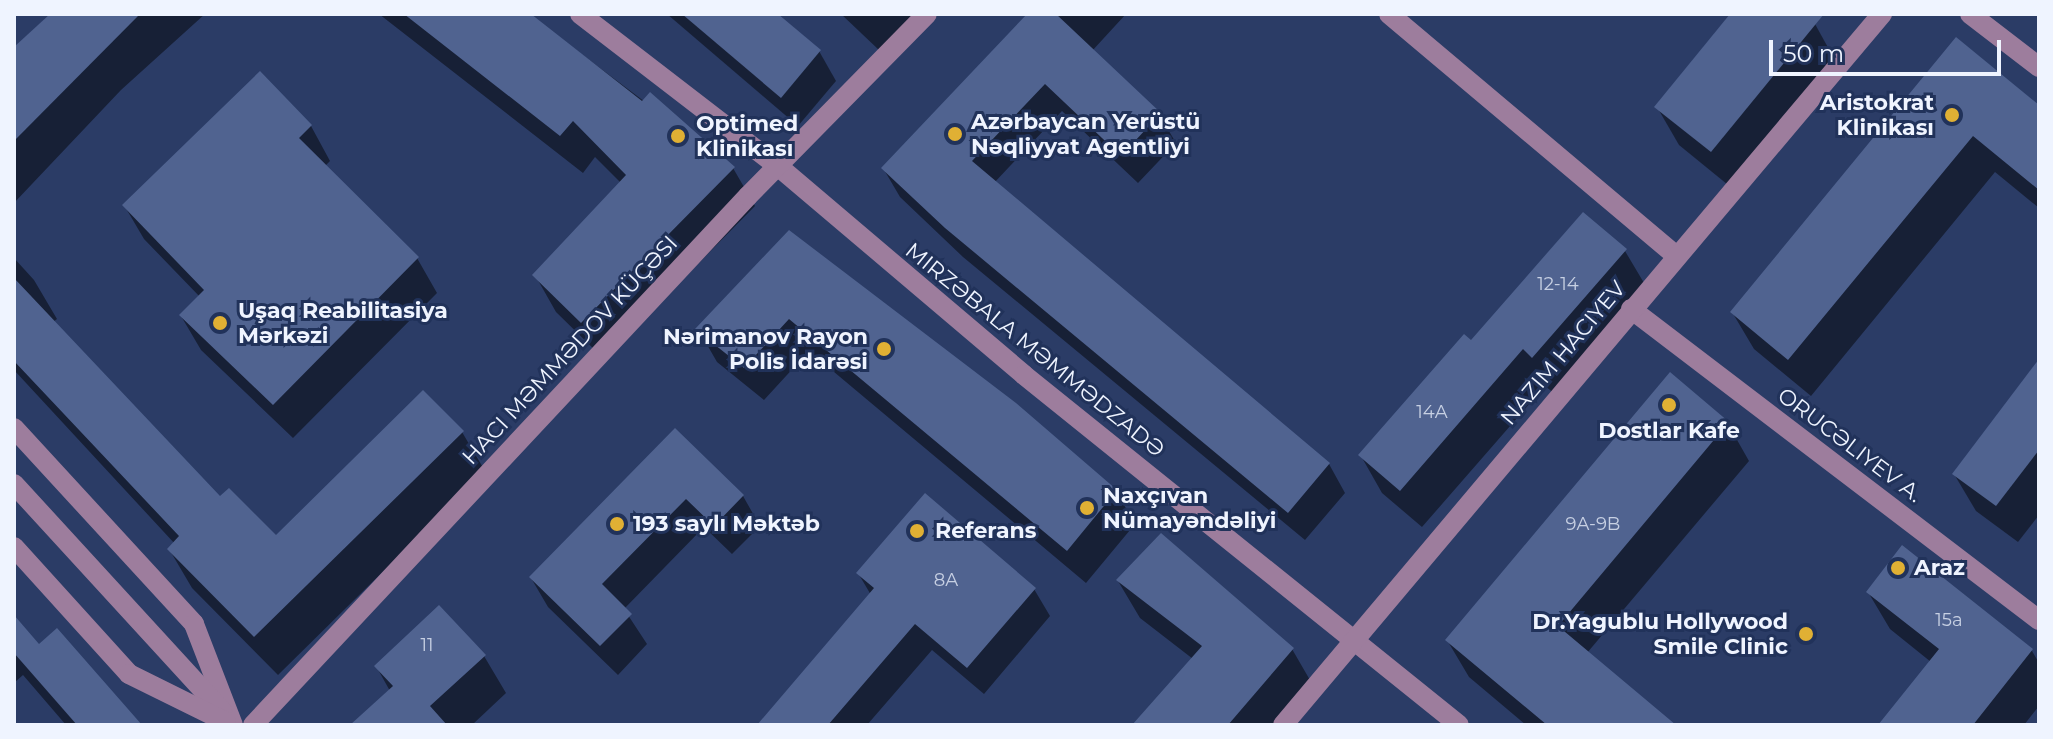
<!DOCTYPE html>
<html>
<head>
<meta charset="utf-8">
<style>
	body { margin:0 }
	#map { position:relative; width:2053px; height:739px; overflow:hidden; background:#2b3c66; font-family:Montserrat,sans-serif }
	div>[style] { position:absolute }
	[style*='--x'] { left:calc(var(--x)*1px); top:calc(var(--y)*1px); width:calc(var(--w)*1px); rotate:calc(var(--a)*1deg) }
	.shadow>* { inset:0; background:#0007 }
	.building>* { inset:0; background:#506390 }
	.minor>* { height:20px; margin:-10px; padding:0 10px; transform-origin:10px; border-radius:10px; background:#9d7d9d }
	.dots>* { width:22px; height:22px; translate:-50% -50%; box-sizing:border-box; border:4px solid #21325a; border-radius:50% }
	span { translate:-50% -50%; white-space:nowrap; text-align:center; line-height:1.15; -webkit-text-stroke:6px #21325a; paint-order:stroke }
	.number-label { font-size:18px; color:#c7d0e3 }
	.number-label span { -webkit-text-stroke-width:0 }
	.poi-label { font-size:22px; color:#eff4ff; font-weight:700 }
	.right { translate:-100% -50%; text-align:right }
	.left { translate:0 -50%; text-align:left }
	.street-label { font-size:22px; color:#eff4ff }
	.frame { position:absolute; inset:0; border:16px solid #eff4ff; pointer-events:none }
	.scale { position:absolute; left:1769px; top:40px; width:232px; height:36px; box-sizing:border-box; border:4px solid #eff4ff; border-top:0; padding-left:10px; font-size:24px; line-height:28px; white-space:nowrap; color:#eff4ff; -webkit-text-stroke:6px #21325a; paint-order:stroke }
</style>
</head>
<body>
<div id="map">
	<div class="shadow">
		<div style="clip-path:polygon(54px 14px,205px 14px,121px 90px,14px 203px,14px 50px)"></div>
		<div style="clip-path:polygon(379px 14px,528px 14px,733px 168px,755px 206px,604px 359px,556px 312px,535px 275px,621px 183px,595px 157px,583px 173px)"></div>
		<div style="clip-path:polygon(667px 14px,775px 14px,819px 51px,836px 81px,798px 126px)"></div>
		<div style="clip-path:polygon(841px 14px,915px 14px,880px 51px)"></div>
		<div style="clip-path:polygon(1030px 14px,1126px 14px,1092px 51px,1159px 114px,1176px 143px,1138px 183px,1062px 111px,994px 183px,1329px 464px,1345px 493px,1305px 540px,963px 257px,900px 197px,883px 168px)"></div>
		<div style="clip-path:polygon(1733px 14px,1802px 14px,1815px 24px,1836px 62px,1733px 189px,1679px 145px,1657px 107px)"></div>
		<div style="clip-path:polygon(1957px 40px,2039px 108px,2039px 208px,1995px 172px,1811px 396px,1754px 349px,1732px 312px)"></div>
		<div style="clip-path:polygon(260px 74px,311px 126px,330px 161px,324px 167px,417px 258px,437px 293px,293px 438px,201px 350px,181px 316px,200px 297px,144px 239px,124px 205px)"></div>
		<div style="clip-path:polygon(789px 232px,1116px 491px,1135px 524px,1086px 583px,809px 351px,764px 400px,717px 362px,698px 329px)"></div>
		<div style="clip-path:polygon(1625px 251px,1647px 288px,1555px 394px,1545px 386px,1422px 527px,1382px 493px,1361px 456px,1471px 342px)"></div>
		<div style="clip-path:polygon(14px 258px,34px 280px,57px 319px,53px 322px,220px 499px,276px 538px,462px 432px,485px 471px,278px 675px,192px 588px,169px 549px,175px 544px,14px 370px)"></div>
		<div style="clip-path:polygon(2039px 362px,2039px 515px,2018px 542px,1976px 511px,1954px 474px)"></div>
		<div style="clip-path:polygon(1728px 424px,1749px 461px,1587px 653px,1673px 725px,1526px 725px,1469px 677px,1447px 640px)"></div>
		<div style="clip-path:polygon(675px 431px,743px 496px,760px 526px,732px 554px,704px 527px,624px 609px,647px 644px,618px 675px,548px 607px,531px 578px)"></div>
		<div style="clip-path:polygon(858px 573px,1034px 589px,1050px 616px,984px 694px,932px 650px,867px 725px,759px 725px,871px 595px)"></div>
		<div style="clip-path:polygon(1118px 581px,1292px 649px,1314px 687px,1281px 725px,1135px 725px,1193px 659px,1140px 618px)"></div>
		<div style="clip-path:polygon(1868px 592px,2032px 651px,2039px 663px,2039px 706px,2024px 725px,1880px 725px,1931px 662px,1890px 629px)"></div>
		<div style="clip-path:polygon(14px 618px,39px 647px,140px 725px,66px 725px,23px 675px,14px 683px)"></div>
		<div style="clip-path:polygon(484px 656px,506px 693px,472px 725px,353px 725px,390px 691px,376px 666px)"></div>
	</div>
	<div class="building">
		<div style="clip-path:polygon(50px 14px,140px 14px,14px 141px,14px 47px)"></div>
		<div style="clip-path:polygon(404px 14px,531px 14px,642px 101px,650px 92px,735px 167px,581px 323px,532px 275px,626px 175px,573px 121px,560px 136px)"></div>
		<div style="clip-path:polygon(682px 14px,778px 14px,821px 50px,781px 98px)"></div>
		<div style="clip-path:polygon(1027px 14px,1056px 14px,1161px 113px,1121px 156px,1045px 84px,972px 161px,1330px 463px,1288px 513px,945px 228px,881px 168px)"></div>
		<div style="clip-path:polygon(1730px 14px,1824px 14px,1711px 152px,1654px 107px)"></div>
		<div style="clip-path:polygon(1956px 37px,2039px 105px,2039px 190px,1973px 136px,1788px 360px,1730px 312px)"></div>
		<div style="clip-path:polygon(260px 71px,312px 125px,299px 138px,419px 257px,273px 405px,179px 315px,204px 290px,122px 205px)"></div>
		<div style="clip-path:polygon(1583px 212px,1627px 249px,1532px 358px,1523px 349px,1400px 491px,1358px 455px,1464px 334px,1471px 340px)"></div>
		<div style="clip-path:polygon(789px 230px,1016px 403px,1117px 490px,1067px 551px,789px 319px,744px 368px,695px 329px)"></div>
		<div style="clip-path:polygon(14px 278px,220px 496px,229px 488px,276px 535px,423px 390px,464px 431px,254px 637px,167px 549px,179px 536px,14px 361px)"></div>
		<div style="clip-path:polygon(2039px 359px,2039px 450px,1996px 506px,1952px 474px)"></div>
		<div style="clip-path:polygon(1670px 372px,1729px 422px,1558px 626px,1676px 725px,1547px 725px,1445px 640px)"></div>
		<div style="clip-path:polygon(675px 428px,744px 495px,714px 526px,686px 499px,602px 584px,632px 614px,600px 646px,529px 577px)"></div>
		<div style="clip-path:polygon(925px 493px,1036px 588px,967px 668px,915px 624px,828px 725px,757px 725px,874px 588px,856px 573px)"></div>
		<div style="clip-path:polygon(1161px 533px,1294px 648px,1228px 725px,1132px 725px,1202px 646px,1116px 580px)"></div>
		<div style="clip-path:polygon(1902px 545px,2033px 649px,1973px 725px,1878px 725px,1939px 649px,1866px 592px)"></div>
		<div style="clip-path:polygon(439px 605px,486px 655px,430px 706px,447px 725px,350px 725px,393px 686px,374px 666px)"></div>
		<div style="clip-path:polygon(14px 615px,39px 644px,57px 628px,142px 725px,77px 725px,14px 653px)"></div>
	</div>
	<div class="minor">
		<div style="--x:580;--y:14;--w:251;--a:37.6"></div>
		<div style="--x:779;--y:167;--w:321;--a:40.3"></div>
		<div style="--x:1024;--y:375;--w:558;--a:38.82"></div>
		<div style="--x:1389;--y:14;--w:374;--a:40.1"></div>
		<div style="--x:1970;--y:14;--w:87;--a:37.5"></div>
		<div style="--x:1631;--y:309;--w:513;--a:37.32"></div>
		<div style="--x:14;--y:428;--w:266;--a:47.4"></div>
		<div style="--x:194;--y:624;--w:108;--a:68.9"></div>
		<div style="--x:14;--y:484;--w:308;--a:47.5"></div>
		<div style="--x:14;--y:547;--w:171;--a:47.8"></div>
		<div style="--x:129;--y:674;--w:108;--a:26.3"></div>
		<div style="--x:253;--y:725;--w:724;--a:-46.9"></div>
		<div style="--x:748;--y:196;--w:255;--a:-45.5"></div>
		<div style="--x:1283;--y:725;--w:930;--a:-49.89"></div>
	</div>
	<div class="dots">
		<div style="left:1952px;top:115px;background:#e0b034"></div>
		<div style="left:955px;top:134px;background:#e0b034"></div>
		<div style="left:678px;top:136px;background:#e0b034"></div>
		<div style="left:220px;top:323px;background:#e0b034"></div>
		<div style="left:884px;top:349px;background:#e0b034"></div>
		<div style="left:1669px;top:405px;background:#e0b034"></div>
		<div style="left:1087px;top:508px;background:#e0b034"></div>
		<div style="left:617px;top:524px;background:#e0b034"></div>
		<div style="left:917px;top:531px;background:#e0b034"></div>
		<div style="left:1898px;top:568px;background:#e0b034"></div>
		<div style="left:1806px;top:634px;background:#e0b034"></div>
	</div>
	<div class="number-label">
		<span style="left:1558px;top:284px">12-14</span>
		<span style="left:1432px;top:412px">14A</span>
		<span style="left:1593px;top:524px">9A-9B</span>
		<span style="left:946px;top:580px">8A</span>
		<span style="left:1949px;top:620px">15a</span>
		<span style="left:427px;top:645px">11</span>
	</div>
	<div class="poi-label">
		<span class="right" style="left:1934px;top:115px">Aristokrat<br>Klinikası</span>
		<span class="left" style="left:971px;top:134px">Azərbaycan Yerüstü<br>Nəqliyyat Agentliyi</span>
		<span class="left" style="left:696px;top:136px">Optimed<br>Klinikası</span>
		<span class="left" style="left:238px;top:323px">Uşaq Reabilitasiya<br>Mərkəzi</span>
		<span class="right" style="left:868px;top:349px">Nərimanov Rayon<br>Polis İdarəsi</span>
		<span style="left:1669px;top:431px">Dostlar Kafe</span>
		<span class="left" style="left:1103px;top:508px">Naxçıvan<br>Nümayəndəliyi</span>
		<span class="left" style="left:633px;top:524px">193 saylı Məktəb</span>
		<span class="left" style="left:935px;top:531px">Referans</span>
		<span class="left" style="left:1914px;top:568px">Araz</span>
		<span class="right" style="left:1788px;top:634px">Dr.Yagublu Hollywood<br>Smile Clinic</span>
	</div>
	<div class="street-label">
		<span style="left:570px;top:350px;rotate:-47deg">HACI MƏMMƏDOV KÜÇƏSI</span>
		<span style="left:1035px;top:350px;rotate:39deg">MIRZƏBALA MƏMMƏDZADƏ</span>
		<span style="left:1563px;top:353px;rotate:-50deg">NAZIM HACIYEV</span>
		<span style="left:1850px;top:445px;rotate:37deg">ORUCƏLIYEV A.</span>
	</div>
	<div class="frame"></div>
	<div class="scale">50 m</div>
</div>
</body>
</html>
